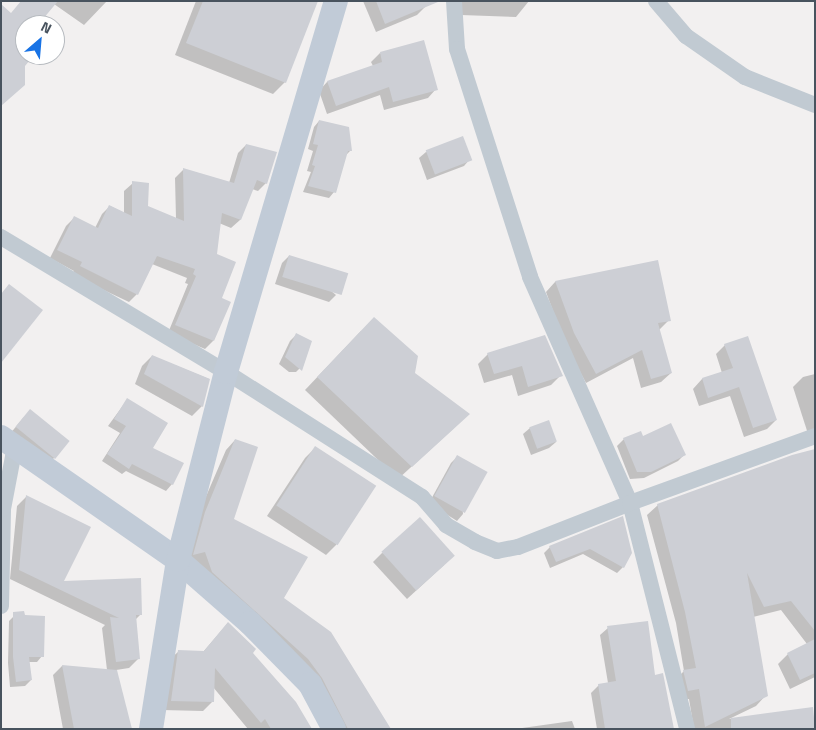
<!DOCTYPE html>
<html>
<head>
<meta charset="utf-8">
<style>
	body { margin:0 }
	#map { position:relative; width:816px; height:730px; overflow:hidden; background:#f2f0f0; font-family:"Titillium Web",sans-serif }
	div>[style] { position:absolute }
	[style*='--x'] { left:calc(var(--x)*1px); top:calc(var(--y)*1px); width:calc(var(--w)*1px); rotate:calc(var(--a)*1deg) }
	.shadow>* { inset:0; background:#0003 }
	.building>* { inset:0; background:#cdcfd5; transform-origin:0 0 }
	.street>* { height:16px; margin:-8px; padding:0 8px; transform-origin:8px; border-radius:8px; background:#c1cad2 }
	.secondary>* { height:24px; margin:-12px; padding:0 12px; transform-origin:12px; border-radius:12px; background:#c1cbd7 }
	span { translate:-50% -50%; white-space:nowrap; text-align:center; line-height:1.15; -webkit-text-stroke:4px #fff; paint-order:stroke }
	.frame { position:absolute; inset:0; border:2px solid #48535e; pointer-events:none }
	.north { position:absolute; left:15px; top:15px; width:50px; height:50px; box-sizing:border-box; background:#fff; border:1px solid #b6babf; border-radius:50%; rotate:27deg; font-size:14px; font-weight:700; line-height:20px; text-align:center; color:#48535e }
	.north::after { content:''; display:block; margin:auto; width:18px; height:22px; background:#1873e5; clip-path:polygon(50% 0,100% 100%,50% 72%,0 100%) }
</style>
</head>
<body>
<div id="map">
	<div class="shadow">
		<div style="clip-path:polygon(36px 1px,107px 1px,84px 25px,54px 4px,37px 25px,25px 25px,25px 55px,33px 55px,15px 76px,11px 14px)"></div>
		<div style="clip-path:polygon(196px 1px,317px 1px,285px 82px,273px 94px,175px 55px)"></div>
		<div style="clip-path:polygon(363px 1px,424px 1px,426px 6px,417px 15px,376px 32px)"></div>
		<div style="clip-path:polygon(462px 1px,529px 1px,516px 17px,461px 15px)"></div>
		<div style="clip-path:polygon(380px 53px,436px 89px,428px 98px,384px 110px,380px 95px,327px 114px,319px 91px,327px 82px,373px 66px,371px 62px)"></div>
		<div style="clip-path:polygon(319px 121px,351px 150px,345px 156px,334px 192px,329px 198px,303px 192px,311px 172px,307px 171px,313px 151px,308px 149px,314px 127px)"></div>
		<div style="clip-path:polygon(246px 145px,266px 183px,258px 191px,252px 189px,240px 220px,231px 228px,219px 223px,216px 255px,220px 299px,229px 303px,213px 341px,205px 349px,168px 333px,188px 284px,185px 283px,187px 278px,152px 264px,137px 294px,129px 302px,72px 275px,74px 271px,50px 258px,66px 226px,74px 218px,95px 228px,102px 214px,110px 206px,124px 213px,124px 191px,133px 183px,147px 207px,176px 219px,175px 178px,183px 170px,229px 183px,238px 153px)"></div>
		<div style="clip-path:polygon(426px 152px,470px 159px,464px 166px,427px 180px,419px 158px)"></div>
		<div style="clip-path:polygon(289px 256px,336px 295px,329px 302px,275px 284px,282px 263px)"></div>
		<div style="clip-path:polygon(657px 261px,669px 320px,659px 330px,671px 373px,661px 382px,641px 388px,633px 358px,586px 383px,565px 343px,546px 292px,555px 282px)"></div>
		<div style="clip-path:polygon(361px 331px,413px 374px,455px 427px,398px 479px,305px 390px)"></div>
		<div style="clip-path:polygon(296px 335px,303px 365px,296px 372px,289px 372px,279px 364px,290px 341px)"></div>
		<div style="clip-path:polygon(725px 345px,776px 420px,767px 429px,744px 437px,730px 396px,699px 406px,693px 389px,702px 379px,722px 373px,716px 354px)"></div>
		<div style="clip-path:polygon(488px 354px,561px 375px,551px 385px,518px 396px,512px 375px,484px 383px,478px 364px)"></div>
		<div style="clip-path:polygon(152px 356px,209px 379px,202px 406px,192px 416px,135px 384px,142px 366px)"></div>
		<div style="clip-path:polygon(815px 374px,815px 443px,809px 437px,793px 387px,803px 377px)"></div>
		<div style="clip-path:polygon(127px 400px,172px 484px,166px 491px,126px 471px,122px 474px,102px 461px,120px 433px,108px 426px)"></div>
		<div style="clip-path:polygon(24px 417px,55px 457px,48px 464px,9px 435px)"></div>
		<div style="clip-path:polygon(530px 428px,556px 442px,549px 448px,531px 455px,523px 434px)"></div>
		<div style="clip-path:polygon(643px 438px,684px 455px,678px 461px,644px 478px,630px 479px,617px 446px,624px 439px)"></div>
		<div style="clip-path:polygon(235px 440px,233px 519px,282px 599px,389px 729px,339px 729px,185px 564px,195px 522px,226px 450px)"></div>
		<div style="clip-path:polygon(315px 448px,374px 487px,336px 545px,326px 555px,267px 516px,305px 458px)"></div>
		<div style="clip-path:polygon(815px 450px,815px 677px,790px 689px,778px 664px,788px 654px,807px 644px,781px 610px,753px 617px,766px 695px,756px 706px,729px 719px,812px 709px,815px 729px,694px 729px,689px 699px,678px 700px,673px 682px,684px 671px,676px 623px,647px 515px,658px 505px)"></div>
		<div style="clip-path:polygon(458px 456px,463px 514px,457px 521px,429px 503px,451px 463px)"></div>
		<div style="clip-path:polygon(26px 497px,62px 583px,141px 614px,135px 620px,138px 659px,129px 668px,116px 670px,131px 729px,63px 729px,53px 675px,62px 666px,107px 670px,102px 628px,105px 625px,10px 579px,17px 506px)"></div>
		<div style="clip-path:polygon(622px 518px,623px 567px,617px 573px,583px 554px,550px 568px,544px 553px,550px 547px)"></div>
		<div style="clip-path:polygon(382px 553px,444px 565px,407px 599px,373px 562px)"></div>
		<div style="clip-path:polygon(15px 615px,42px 656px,37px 662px,29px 662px,31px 680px,25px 686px,10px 687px,8px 663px,9px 621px)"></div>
		<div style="clip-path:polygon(228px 623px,251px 653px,311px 729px,248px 729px,213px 687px,213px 701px,203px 711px,162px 710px,168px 661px,178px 652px,203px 652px)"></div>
		<div style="clip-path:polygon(608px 628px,654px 676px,671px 729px,597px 729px,591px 693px,599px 685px,608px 683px,600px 635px)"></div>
		<div style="clip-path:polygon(572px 721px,575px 729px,515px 729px)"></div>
	</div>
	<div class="building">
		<div style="clip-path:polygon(21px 1px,58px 1px,38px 25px,25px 25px,25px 55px,34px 55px,25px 66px,25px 85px,1px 106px,1px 4px,11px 13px)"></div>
		<div style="clip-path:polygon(203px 1px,318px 1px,286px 83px,186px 43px)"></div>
		<div style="clip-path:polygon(376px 1px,438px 1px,438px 2px,385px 24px)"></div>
		<div style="clip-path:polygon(424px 40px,438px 90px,393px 102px,389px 87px,336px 106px,327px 81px,382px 62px,380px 52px)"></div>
		<div style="clip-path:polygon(319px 120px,349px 127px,352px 151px,348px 151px,336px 193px,308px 186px,315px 166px,312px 165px,318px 145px,313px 144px)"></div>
		<div style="left:463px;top:136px;width:26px;height:40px;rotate:69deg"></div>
		<div style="clip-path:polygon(246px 144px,277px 152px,267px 184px,257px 180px,241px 220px,222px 213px,217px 254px,236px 262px,222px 298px,231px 302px,214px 341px,175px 325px,196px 276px,193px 274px,195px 269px,157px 256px,138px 295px,80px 266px,82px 262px,57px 250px,74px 216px,98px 228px,109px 205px,132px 216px,132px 181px,149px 183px,148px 206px,184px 221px,183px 168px,234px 183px)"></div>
		<div style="left:289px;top:255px;width:62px;height:23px;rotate:17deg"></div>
		<div style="clip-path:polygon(658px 260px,671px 321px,658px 323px,672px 373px,651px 379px,642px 350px,596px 374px,574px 333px,555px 281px)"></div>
		<div style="clip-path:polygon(9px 284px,43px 310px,1px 363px,1px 294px)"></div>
		<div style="clip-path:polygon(374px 317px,418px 356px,415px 373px,470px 414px,412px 467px,317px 377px)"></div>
		<div style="clip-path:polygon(296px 333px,312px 341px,302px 371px,285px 357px)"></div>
		<div style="clip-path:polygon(545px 335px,563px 376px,528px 387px,522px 366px,494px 374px,487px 353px)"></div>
		<div style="clip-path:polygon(748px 336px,777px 420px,753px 428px,739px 387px,708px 398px,702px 378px,733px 368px,724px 344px)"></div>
		<div style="clip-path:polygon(152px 355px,210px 379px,203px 407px,144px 374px)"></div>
		<div style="clip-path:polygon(127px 398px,168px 423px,153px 448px,184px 463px,173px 485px,132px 464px,129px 469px,107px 454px,126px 426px,114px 419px)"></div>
		<div style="left:30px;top:409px;width:51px;height:23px;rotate:39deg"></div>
		<div style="left:549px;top:420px;width:23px;height:21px;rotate:70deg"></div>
		<div style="clip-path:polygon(671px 423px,686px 455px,651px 472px,637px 472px,623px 438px,641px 431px,643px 436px)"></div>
		<div style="clip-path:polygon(235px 439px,258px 447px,234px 519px,308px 557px,284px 598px,331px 632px,391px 729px,348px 729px,322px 678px,308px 659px,212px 572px,205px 552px,193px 555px,205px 512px)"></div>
		<div style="left:315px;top:446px;width:73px;height:71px;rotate:33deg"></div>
		<div style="clip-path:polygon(815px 449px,815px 631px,791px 601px,764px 607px,747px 573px,768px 696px,705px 727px,699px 689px,688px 691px,683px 670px,696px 668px,685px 612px,657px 504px,792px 455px)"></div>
		<div style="left:457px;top:455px;width:35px;height:47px;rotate:29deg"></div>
		<div style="clip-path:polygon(26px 495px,91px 527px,64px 581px,141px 578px,142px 615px,136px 615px,140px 659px,116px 662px,110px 617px,119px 618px,19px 570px)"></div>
		<div style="clip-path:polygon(623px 516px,632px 553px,624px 568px,590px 549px,556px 562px,549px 546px)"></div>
		<div style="left:420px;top:517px;width:52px;height:52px;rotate:48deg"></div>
		<div style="clip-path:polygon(24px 611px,25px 615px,45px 616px,44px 657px,29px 657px,32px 680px,16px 682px,13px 657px,13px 612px)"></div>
		<div style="clip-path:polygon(648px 621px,655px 675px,663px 673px,674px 729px,605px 729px,598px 684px,616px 681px,607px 626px)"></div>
		<div style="clip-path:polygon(228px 622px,256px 649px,253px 653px,296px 702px,312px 729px,271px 729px,265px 719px,261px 723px,215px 668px,214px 702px,171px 701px,178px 650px,204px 651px)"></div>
		<div style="clip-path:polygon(815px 639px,815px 673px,800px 680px,787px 653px)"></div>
		<div style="clip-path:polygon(62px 665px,117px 670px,132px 729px,74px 729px)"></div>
		<div style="clip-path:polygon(813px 707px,815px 729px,731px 729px,731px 718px)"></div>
	</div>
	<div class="street">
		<div style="--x:454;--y:1;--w:48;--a:86.4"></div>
		<div style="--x:457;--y:49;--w:239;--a:72.2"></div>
		<div style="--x:530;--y:277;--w:247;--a:66.1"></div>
		<div style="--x:630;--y:503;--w:233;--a:75.8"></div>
		<div style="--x:656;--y:1;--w:46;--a:49.4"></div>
		<div style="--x:686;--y:36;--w:72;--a:34.8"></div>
		<div style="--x:745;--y:77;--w:75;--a:21.8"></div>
		<div style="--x:1;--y:237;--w:262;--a:31"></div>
		<div style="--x:226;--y:372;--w:232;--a:32.5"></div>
		<div style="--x:422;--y:497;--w:37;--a:49"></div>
		<div style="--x:446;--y:525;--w:34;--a:30"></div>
		<div style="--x:475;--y:542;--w:24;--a:22"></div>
		<div style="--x:497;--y:551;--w:21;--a:-11"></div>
		<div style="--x:518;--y:547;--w:120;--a:-21.4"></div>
		<div style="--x:630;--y:503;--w:197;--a:-19.9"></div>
		<div style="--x:1;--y:606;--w:97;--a:-88.8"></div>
		<div style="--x:3;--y:509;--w:64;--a:-79.2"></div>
	</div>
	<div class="secondary">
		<div style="--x:1;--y:437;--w:216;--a:34.8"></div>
		<div style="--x:178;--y:560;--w:96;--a:41.2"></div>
		<div style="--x:250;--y:623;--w:86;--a:45.5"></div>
		<div style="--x:310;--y:684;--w:51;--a:61.9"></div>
		<div style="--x:151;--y:729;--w:171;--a:-80.9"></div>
		<div style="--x:178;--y:560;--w:194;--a:-75.7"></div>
		<div style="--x:226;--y:372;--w:387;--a:-73.5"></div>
	</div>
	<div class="frame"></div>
	<div class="north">N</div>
</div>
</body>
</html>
